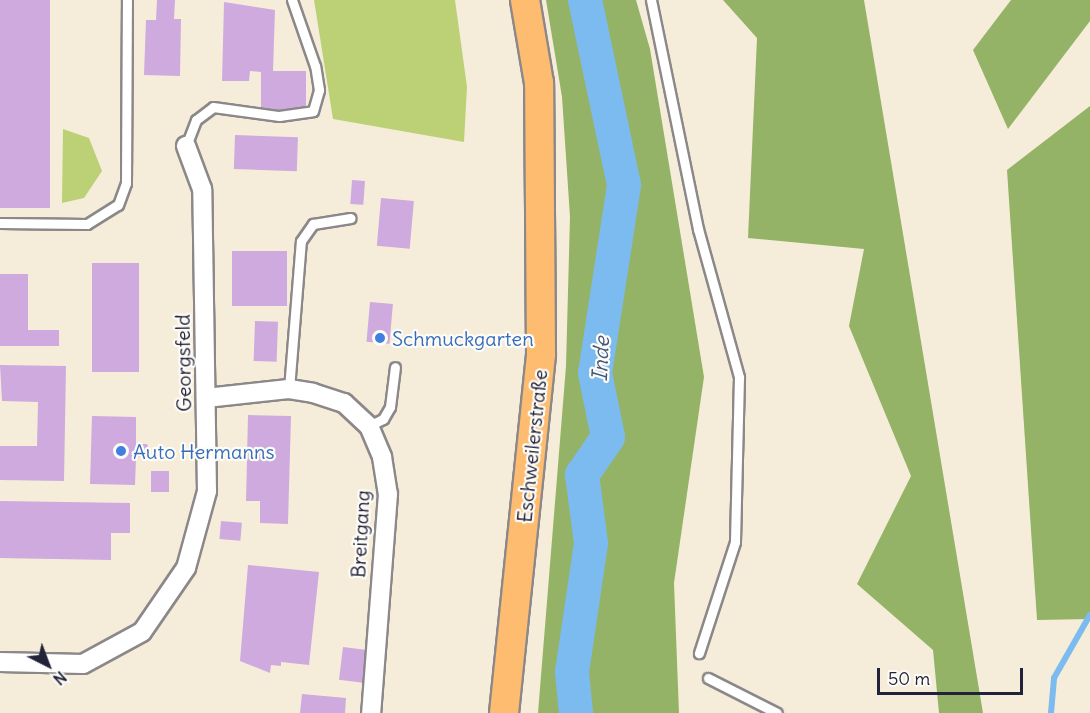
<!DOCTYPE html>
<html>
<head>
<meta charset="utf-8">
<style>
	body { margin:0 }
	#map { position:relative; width:1090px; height:713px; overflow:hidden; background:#f5edd9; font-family:Delius,sans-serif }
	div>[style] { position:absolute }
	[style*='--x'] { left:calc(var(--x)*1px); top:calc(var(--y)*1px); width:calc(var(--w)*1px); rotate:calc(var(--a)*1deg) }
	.green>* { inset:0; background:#bcd175 }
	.forest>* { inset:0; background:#95b366 }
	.stream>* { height:6px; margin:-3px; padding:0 3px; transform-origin:3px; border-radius:3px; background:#7cbbf0 }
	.river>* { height:34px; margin:-17px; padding:0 17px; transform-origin:17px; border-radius:17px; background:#7cbbf0 }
	.building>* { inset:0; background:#ceaadf; transform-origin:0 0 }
	.roads { filter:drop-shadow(2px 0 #8c888a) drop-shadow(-2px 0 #8c888a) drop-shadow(0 2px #8c888a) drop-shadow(0 -2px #8c888a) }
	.service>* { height:9px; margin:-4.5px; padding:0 4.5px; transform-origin:4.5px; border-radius:4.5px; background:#fff }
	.minor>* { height:18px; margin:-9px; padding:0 9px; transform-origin:9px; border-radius:9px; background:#fff }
	.primary>* { height:28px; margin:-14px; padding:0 14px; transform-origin:14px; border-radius:14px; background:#fdbc6f }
	.dots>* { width:16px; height:16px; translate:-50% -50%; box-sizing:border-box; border:3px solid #fdfcf7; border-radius:50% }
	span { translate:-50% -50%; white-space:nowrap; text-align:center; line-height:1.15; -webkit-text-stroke:4.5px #fdfcf7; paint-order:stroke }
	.shop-label { font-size:20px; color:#366cbe }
	.left { translate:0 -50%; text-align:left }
	.street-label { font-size:20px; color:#22223b }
	.water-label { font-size:21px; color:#42587a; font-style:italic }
	.north { position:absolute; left:18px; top:635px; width:60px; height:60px; -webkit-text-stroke:4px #fdfcf7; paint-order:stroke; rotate:138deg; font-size:16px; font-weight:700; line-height:24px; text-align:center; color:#22223b }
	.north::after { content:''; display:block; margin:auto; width:21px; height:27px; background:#22223b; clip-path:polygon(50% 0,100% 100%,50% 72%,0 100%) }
	.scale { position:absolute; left:877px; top:668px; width:146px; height:27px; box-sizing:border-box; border:3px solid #22223b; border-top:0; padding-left:8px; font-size:18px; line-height:21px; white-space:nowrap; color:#22223b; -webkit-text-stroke:4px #fdfcf7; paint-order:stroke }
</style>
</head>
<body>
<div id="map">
	<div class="green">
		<div style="clip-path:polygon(314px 0,455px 0,467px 87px,464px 142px,333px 119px)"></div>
		<div style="clip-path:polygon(63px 129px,89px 138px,102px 171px,84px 198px,62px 203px)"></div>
	</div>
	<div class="forest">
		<div style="clip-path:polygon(546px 0,636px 0,650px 49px,704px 377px,674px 583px,679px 713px,538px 713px,566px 366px,570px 217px,562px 97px)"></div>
		<div style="clip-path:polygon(723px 0,864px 0,983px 713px,939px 713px,933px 650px,857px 584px,911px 476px,849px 326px,864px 249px,748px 238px,757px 38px)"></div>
		<div style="clip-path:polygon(1011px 0,1090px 0,1090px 21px,1008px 129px,973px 50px)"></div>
		<div style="clip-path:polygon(1090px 106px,1090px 619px,1037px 620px,1007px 170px)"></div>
	</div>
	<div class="stream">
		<div style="--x:1051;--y:713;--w:35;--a:-85"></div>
		<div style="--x:1054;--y:678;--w:73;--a:-60.3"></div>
	</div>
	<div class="river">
		<div style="--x:576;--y:713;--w:41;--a:-95.6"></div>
		<div style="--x:572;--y:672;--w:130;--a:-81.6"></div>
		<div style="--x:591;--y:543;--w:69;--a:-97.5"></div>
		<div style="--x:582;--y:475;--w:46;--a:-55.6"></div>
		<div style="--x:608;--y:437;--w:65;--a:-101.5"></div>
		<div style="--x:595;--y:373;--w:190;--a:-81.2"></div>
		<div style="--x:624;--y:185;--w:189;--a:-101.9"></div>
	</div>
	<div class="building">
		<div style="left:0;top:0;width:50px;height:208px"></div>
		<div style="clip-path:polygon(157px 0,175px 0,174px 19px,181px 19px,180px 76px,144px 75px,146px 20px,156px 20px)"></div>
		<div style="clip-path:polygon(224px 2px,275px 10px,273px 71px,306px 71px,306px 110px,261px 110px,261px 72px,250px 71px,249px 81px,222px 81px)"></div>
		<div style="left:235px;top:135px;width:63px;height:34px;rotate:2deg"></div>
		<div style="left:352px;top:180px;width:13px;height:24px;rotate:4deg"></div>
		<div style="left:381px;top:198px;width:33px;height:48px;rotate:5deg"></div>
		<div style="left:232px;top:251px;width:55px;height:55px"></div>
		<div style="left:92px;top:263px;width:47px;height:109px"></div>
		<div style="clip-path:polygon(0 274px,28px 274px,28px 330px,59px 330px,59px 346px,0 346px)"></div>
		<div style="left:370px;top:302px;width:23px;height:40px;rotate:5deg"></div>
		<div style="left:255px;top:321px;width:23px;height:40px;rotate:2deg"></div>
		<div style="clip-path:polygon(0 365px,66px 366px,64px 481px,0 480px,0 446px,37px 446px,38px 402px,2px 401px)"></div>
		<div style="clip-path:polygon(248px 415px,291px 416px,288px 524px,260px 523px,260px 501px,246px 501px)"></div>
		<div style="clip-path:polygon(92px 416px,136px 417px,136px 444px,147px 444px,151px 454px,136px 458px,135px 485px,90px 484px)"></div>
		<div style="left:151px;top:471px;width:18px;height:21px"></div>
		<div style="clip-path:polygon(0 501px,130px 503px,130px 533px,111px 533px,111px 560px,0 558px)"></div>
		<div style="left:221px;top:521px;width:21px;height:18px;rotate:5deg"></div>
		<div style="clip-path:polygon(248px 565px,319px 572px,309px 665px,281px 662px,281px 666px,271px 665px,270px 673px,240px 661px)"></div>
		<div style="left:343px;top:647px;width:24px;height:33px;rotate:7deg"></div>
		<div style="clip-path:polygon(302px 694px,346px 698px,345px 713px,300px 713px)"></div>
	</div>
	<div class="roads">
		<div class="service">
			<div style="--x:651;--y:0;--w:234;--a:78.4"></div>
			<div style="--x:698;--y:229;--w:154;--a:74.5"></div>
			<div style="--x:739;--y:377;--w:165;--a:91.4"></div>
			<div style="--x:735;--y:542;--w:117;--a:108"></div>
			<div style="--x:186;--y:146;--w:28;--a:-69"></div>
			<div style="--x:196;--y:120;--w:21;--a:-37"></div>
			<div style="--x:213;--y:107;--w:67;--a:7.8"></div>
			<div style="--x:279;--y:116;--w:34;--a:-8"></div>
			<div style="--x:313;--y:111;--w:22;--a:-74"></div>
			<div style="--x:319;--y:90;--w:24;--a:-99"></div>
			<div style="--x:315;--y:66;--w:70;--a:-109.2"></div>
			<div style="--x:0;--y:223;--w:87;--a:0.7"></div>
			<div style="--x:87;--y:224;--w:36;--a:-32"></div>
			<div style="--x:118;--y:205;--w:23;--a:-70"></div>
			<div style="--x:126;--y:183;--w:183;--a:-89.7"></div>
			<div style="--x:289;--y:389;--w:148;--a:-85.4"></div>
			<div style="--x:301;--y:241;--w:21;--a:-55"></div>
			<div style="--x:313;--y:224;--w:38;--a:-9"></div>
			<div style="--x:369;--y:426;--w:16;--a:-27"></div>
			<div style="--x:383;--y:419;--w:14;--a:-60"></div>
			<div style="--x:390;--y:407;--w:40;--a:-82.9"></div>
			<div style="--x:708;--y:678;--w:77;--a:26.9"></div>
		</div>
		<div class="minor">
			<div style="--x:206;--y:398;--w:83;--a:-6.2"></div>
			<div style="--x:289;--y:389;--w:24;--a:9"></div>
			<div style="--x:313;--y:393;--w:33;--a:18"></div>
			<div style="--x:344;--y:403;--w:34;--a:43"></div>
			<div style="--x:369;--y:426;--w:34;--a:67"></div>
			<div style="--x:382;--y:457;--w:37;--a:81"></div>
			<div style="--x:388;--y:494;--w:220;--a:94.4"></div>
			<div style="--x:0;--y:662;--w:83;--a:1.4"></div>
			<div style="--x:83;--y:664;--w:67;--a:-28.5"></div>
			<div style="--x:142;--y:632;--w:78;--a:-55.5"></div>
			<div style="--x:186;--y:568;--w:80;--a:-74.7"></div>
			<div style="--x:207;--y:491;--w:302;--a:-90.9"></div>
			<div style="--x:202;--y:189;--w:46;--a:-110.4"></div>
		</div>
		<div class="primary">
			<div style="--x:504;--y:713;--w:361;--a:-84.1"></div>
			<div style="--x:541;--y:354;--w:271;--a:-90.4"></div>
			<div style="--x:539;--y:83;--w:84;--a:-99.6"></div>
		</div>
	</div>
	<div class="dots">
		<div style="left:380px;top:338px;background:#3f7fe0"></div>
		<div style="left:121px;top:451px;background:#3f7fe0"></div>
	</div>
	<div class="shop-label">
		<span class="left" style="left:392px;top:338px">Schmuckgarten</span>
		<span class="left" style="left:133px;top:451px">Auto Hermanns</span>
	</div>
	<div class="street-label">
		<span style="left:183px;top:363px;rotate:-91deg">Georgsfeld</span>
		<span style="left:532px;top:446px;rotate:-84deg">Eschweilerstraße</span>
		<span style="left:360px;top:534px;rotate:-87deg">Breitgang</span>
	</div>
	<div class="water-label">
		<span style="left:601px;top:359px;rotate:-87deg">Inde</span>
	</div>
	<div class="north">N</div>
	<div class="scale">50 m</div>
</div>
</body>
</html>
